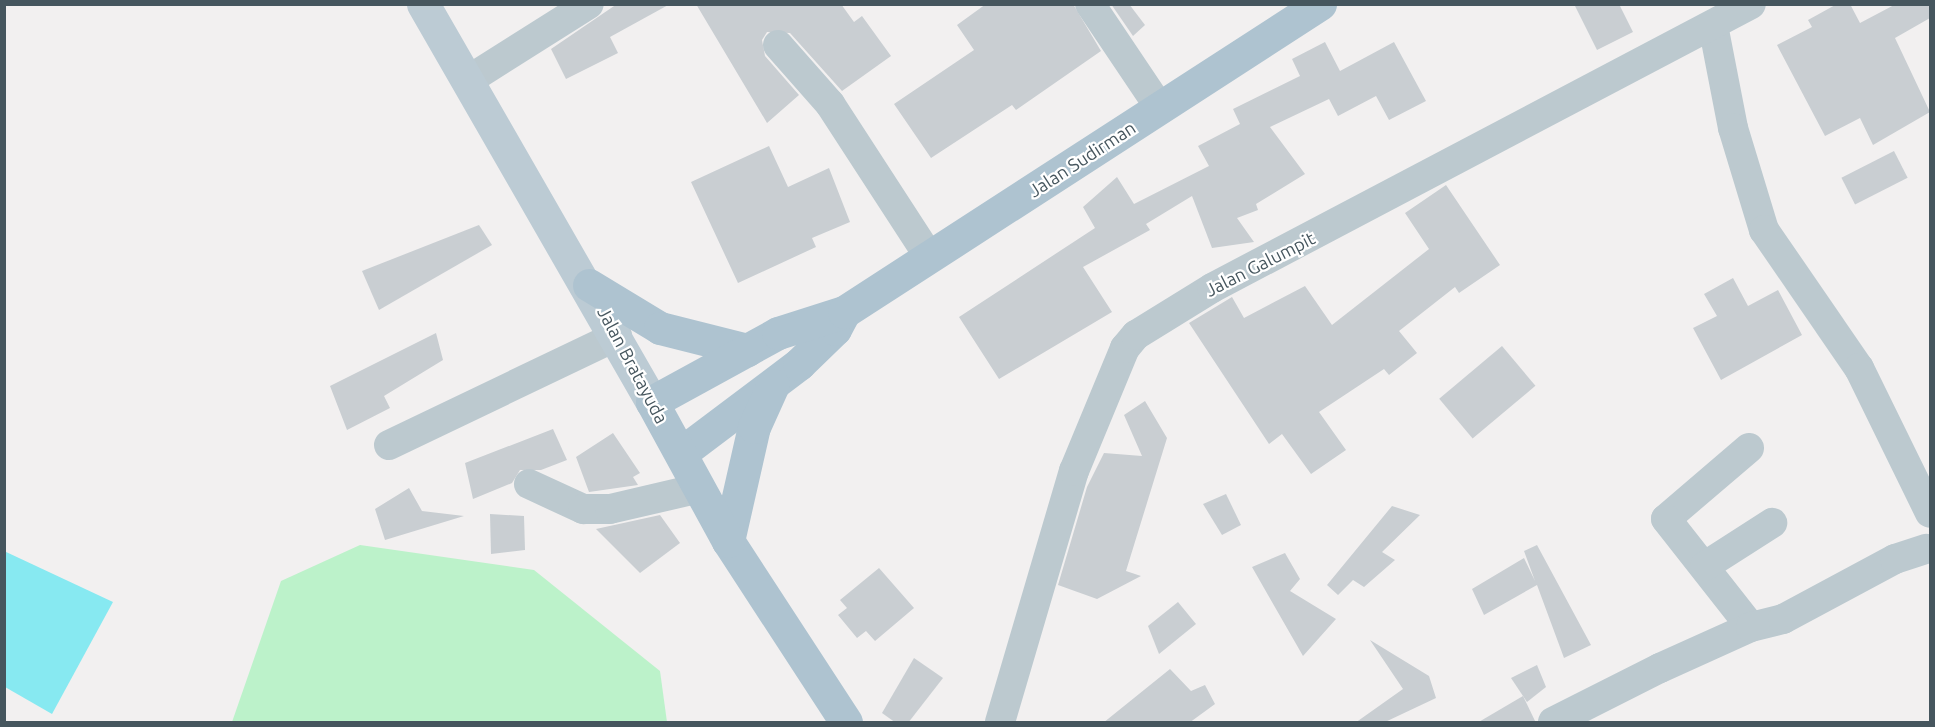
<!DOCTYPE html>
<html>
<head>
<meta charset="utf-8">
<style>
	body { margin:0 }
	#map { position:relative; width:1935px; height:727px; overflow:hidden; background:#f2f0f0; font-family:Ubuntu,sans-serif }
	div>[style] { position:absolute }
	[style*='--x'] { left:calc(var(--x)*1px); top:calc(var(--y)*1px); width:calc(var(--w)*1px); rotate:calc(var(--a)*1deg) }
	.green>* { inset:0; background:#bcf2ca }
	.water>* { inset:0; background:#87e9f1 }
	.building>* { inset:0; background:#c9ced2; transform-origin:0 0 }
	.street>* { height:30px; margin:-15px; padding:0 15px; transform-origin:15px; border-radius:15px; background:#bcc9cf }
	.secondary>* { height:33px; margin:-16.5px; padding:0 16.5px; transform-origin:16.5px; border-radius:16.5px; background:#bccbd4 }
	.primary>* { height:33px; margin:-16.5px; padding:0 16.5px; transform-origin:16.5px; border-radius:16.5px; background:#aec3d0 }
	span { translate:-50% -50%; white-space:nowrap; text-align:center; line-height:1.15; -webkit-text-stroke:4.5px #fff; paint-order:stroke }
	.street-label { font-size:18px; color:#46565e }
	.frame { position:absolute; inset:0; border:6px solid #46565e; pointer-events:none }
</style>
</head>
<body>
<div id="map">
	<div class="green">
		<div style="clip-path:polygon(360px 545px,534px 570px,660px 671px,667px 722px,232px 722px,281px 581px)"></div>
	</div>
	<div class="water">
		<div style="clip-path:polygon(4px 551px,113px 602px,52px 714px,5px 687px)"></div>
	</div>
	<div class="building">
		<div style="clip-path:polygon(617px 4px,670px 4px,610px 37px,618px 53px,566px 79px,551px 49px)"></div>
		<div style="clip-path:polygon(696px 4px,841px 4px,854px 22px,862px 16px,891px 56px,842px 91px,790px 33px,767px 32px,762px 40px,765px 56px,799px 95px,767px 123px)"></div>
		<div style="clip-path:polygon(986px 4px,1073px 4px,1101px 51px,1016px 110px,1012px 105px,931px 158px,894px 104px,974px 50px,957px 25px)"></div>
		<div style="clip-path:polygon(1111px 4px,1129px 4px,1145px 25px,1133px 36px)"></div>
		<div style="clip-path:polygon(1574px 4px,1619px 4px,1633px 32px,1597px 50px)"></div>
		<div style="clip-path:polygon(1837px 4px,1850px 4px,1860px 23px,1896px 4px,1930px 4px,1930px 18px,1895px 38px,1930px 112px,1873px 145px,1860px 118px,1825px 136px,1777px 45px,1812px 27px,1808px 20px)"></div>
		<div style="clip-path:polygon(1325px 42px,1340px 71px,1394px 42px,1426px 101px,1389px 120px,1376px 96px,1338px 116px,1329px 99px,1270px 127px,1305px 174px,1256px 204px,1258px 210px,1237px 218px,1254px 242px,1212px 248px,1192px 196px,1146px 224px,1150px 230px,1083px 267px,1112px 312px,999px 379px,959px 317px,1095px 228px,1083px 207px,1117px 177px,1134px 204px,1209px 166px,1198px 146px,1240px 124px,1233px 109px,1300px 76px,1292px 59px)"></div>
		<div style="clip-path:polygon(769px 146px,788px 187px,829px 168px,850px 222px,812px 238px,816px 247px,738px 283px,691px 182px)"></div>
		<div style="left:1894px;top:151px;width:30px;height:59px;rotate:63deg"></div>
		<div style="clip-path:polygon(1446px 185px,1500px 265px,1459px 293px,1455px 287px,1399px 331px,1417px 353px,1389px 375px,1384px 369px,1319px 412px,1346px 450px,1311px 474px,1282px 434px,1269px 444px,1189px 323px,1232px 297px,1244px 318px,1305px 286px,1332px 325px,1429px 249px,1405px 213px)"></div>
		<div style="clip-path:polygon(479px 225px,492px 245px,379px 310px,362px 271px)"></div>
		<div style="clip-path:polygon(1733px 278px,1748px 306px,1778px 290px,1802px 335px,1721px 380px,1693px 328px,1717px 316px,1704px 294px)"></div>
		<div style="clip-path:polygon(436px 333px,443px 360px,384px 396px,390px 408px,347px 430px,330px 386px)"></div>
		<div style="left:1502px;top:346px;width:52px;height:82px;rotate:50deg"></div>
		<div style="clip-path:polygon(1145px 401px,1167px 438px,1126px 571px,1141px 576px,1097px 599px,1058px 585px,1087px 487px,1104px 453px,1142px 456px,1124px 415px)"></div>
		<div style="clip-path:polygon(553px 429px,567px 460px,541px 470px,520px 470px,512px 483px,473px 499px,465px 463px)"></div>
		<div style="clip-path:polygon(613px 433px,640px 473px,633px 477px,638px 485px,589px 492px,576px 457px)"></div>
		<div style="clip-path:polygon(409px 488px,422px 511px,464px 516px,385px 540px,375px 509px)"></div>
		<div style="clip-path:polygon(1226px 494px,1241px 525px,1222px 535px,1203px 504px)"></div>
		<div style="clip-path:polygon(1392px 506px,1420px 515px,1382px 552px,1395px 560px,1364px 587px,1353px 580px,1338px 595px,1327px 585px)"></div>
		<div style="clip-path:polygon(490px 514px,524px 516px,525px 550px,491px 554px)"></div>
		<div style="clip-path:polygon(660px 515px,680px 543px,640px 573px,596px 529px)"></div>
		<div style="clip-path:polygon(1537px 545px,1591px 645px,1564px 658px,1537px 585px,1484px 615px,1472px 589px,1524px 558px,1535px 581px,1524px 551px)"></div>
		<div style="clip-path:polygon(1285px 553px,1300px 579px,1290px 591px,1336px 619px,1303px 656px,1252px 567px)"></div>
		<div style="clip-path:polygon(879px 568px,914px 608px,875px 641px,866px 631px,857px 638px,838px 615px,847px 608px,840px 600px)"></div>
		<div style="clip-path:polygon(1178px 602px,1196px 624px,1159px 654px,1148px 626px)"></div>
		<div style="clip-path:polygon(1370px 640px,1429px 676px,1436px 698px,1383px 723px,1355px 723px,1403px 689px)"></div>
		<div style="clip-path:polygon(914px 658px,943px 678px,908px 723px,896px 723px,882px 713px)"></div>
		<div style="clip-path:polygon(1537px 665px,1546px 687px,1527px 702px,1511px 678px)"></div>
		<div style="clip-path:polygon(1170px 669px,1191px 691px,1205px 685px,1215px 704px,1189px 723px,1103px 723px)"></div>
		<div style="clip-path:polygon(1523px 696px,1536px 723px,1477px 723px)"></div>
	</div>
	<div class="street">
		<div style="--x:1090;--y:4;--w:125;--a:56.1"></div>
		<div style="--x:1713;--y:25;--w:105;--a:79"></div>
		<div style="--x:1733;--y:128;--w:107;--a:73.1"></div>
		<div style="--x:1764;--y:230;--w:168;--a:55.5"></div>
		<div style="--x:1859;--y:368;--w:161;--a:63.9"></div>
		<div style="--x:778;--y:45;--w:79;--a:48.6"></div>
		<div style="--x:830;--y:104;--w:180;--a:57"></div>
		<div style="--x:467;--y:81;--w:144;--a:-32.3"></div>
		<div style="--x:389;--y:445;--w:253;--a:-25.6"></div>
		<div style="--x:1749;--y:448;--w:109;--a:139.5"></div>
		<div style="--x:1666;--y:519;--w:137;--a:51.8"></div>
		<div style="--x:529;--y:484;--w:60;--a:24.8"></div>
		<div style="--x:583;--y:509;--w:27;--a:0"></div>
		<div style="--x:610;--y:509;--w:92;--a:-13.1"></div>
		<div style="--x:1705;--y:566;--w:80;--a:-32.7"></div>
		<div style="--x:1000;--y:722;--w:262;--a:-73.6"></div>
		<div style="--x:1074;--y:471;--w:133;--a:-67.5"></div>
		<div style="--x:1125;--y:348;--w:17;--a:-50"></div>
		<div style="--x:1136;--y:335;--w:89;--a:-31.7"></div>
		<div style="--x:1212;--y:288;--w:609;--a:-27.78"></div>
		<div style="--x:1553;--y:722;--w:120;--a:-26.8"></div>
		<div style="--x:1660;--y:668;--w:100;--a:-24.3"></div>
		<div style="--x:1751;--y:627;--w:33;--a:-14"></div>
		<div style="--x:1783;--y:619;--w:127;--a:-28.2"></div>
		<div style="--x:1895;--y:559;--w:33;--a:-18"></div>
	</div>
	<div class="secondary">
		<div style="--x:423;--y:4;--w:459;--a:60.1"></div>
	</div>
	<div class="primary">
		<div style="--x:589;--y:285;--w:83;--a:31.2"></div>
		<div style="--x:660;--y:328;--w:90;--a:14.2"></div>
		<div style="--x:681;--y:453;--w:148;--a:-37"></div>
		<div style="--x:799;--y:364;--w:50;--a:-44.2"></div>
		<div style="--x:835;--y:329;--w:19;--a:-62"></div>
		<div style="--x:728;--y:541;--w:117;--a:-77.2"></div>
		<div style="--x:754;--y:427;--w:46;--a:-65.7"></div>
		<div style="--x:846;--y:722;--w:216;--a:-123.1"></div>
		<div style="--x:728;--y:541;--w:158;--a:-118.7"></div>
		<div style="--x:652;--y:402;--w:144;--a:-28.7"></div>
		<div style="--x:778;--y:333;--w:69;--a:-17.7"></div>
		<div style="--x:844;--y:312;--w:567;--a:-32.91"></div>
	</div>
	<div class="street-label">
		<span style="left:1082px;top:159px;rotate:-33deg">Jalan Sudirman</span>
		<span style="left:1260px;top:264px;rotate:-27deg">Jalan Galumpit</span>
		<span style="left:633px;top:365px;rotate:62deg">Jalan Bratayuda</span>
	</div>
	<div class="frame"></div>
</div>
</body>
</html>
